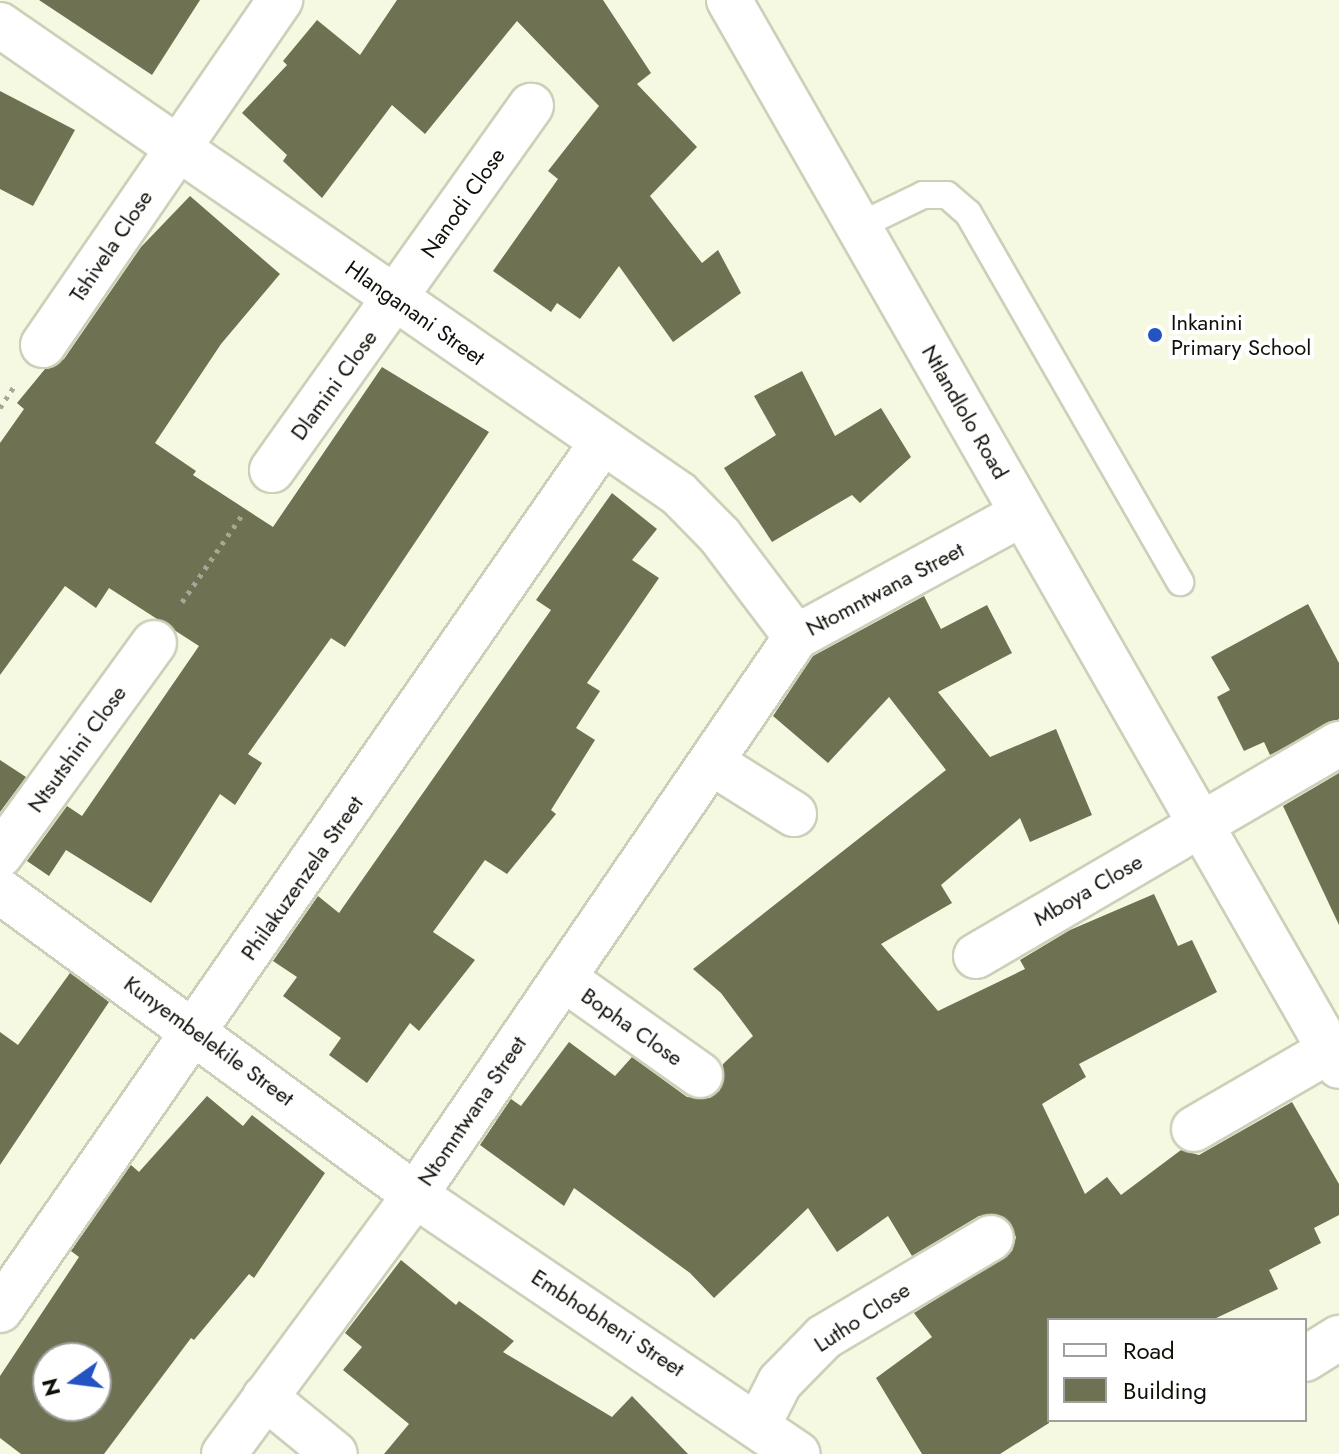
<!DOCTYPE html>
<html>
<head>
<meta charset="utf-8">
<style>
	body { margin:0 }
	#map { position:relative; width:1339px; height:1454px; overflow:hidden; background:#f5f9e1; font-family:Jost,sans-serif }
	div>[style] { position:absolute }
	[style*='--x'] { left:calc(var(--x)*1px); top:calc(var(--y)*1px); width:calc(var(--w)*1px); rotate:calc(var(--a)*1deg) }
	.building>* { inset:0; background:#6e7252 }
	.path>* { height:5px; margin-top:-2.5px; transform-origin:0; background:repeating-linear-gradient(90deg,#a5a896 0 4px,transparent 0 10px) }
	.roads { filter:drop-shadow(2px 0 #cdd0b9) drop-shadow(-2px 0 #cdd0b9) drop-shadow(0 2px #cdd0b9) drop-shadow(0 -2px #cdd0b9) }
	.service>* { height:26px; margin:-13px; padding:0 13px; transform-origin:13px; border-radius:13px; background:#fff }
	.minor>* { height:44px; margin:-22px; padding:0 22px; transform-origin:22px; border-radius:22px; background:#fff }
	.dots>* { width:22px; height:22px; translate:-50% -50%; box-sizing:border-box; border:4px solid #fff; border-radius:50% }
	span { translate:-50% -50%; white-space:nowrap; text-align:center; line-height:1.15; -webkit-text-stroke:8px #fff; paint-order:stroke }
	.street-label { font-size:22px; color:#0f1008 }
	.poi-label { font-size:22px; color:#0f1008 }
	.left { translate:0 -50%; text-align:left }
	.legend { position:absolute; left:1047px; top:1318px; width:260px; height:104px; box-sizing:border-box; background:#fff; border:2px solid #9f9f9c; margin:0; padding:10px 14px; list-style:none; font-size:24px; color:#0f1008 }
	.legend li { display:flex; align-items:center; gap:16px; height:40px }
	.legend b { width:40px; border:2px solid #9f9f9c }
	.north { position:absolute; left:32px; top:1342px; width:80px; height:80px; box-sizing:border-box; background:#fff; border:2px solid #9f9f9c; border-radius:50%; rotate:256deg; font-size:22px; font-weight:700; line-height:32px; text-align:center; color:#0f1008 }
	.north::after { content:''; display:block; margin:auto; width:28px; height:36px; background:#2454c2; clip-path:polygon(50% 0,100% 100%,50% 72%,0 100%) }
</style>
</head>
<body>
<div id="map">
	<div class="building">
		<div style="clip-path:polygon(39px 0,200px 0,152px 75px)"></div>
		<div style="clip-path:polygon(397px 0,603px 0,651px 73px,637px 84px,697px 147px,650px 196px,702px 263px,718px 250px,741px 293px,673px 342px,619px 266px,580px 319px,557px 303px,551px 312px,493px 271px,558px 179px,548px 171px,599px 106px,517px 21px,425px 134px,392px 105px,322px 198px,283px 161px,287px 155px,242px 113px,287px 65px,283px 61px,317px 20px,360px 55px)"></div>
		<div style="clip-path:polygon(0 91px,75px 130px,33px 206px,0 189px)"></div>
		<div style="clip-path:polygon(190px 196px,280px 274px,221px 344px,155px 443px,196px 471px,193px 475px,273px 527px,382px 367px,489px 432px,345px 647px,331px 638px,248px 754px,262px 763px,235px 805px,220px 794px,151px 903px,66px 850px,49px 876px,27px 861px,67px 806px,82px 816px,199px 646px,109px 588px,96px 608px,65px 586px,0 675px,0 443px,24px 409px,17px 403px,45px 369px,64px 359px,141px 247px)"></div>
		<div style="clip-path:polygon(802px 371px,835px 436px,881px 408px,911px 457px,860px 503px,852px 495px,772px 542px,724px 468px,776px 435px,754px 396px)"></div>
		<div style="clip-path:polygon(612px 493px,657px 529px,632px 560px,659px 578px,587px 683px,600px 691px,576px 728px,595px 740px,551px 810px,556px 814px,507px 874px,485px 860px,433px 932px,475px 960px,419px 1031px,410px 1023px,367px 1083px,329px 1055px,341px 1038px,283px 996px,297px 977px,273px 961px,318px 896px,339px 913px,551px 610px,536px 600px)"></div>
		<div style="clip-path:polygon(924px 596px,941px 629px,987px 605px,1012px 653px,938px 692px,990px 757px,1056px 729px,1092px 815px,1030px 842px,1020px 818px,941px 885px,952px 903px,881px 944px,938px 1011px,1025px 969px,1020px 960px,1070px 930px,1154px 894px,1178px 946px,1192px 940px,1217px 992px,1079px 1064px,1086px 1077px,1042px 1104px,1085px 1194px,1107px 1177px,1121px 1195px,1181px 1150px,1199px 1155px,1292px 1102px,1339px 1184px,1339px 1215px,1314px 1228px,1321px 1243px,1269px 1270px,1278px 1289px,1212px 1320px,1049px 1320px,1049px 1423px,1000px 1454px,922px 1454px,876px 1378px,932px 1337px,914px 1313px,1012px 1251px,1016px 1237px,1004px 1217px,979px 1216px,912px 1256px,888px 1216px,837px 1252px,808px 1208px,714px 1298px,690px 1273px,574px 1188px,564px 1206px,480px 1145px,511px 1099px,521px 1106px,569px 1042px,615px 1076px,632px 1057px,687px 1097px,710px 1098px,720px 1090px,723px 1064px,753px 1036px,721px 993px,693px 969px,946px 770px,889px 697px,828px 763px,773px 716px,813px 656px)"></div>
		<div style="clip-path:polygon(1308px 604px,1339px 663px,1339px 719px,1270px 755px,1264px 742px,1244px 751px,1217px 697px,1230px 690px,1211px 657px)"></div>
		<div style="clip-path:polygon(0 760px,26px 777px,0 812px)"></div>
		<div style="clip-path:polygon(1339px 773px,1339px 925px,1283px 806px)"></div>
		<div style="clip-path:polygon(70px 973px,109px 1002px,0 1165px,0 1032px,18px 1045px)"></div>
		<div style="clip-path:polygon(evenodd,207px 1096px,243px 1126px,252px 1115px,325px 1173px,254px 1278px,249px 1274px,194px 1340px,191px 1338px,104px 1454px,21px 1454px,0 1438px,0 1376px,79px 1257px,71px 1251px,131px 1165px,139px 1172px,207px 1096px,48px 1358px,96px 1358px,96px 1406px,48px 1406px,48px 1358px)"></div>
		<div style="clip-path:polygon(401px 1260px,456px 1305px,459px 1301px,514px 1341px,503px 1352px,612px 1417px,632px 1396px,688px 1454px,384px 1454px,409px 1424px,343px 1370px,362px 1347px,345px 1333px)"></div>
	</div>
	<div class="path">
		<div style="--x:0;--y:408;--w:27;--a:-57"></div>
		<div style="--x:182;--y:602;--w:109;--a:-55.4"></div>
	</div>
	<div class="roads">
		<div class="service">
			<div style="--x:859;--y:226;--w:71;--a:-25.8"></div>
			<div style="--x:923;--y:195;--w:24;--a:0"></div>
			<div style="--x:947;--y:195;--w:28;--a:41"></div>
			<div style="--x:968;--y:213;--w:426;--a:60.1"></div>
		</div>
		<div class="minor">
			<div style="--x:729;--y:0;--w:1228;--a:60.22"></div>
			<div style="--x:0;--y:25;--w:825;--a:34.63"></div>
			<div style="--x:679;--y:494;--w:59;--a:45.7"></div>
			<div style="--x:720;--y:536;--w:126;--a:53"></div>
			<div style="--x:43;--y:345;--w:419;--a:-55.5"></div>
			<div style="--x:272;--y:470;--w:447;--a:-54.6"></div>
			<div style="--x:711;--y:762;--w:98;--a:32.1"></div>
			<div style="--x:0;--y:855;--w:262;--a:-54"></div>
			<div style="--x:0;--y:891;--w:514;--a:36.22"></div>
			<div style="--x:415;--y:1195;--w:462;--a:34.1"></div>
			<div style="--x:976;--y:956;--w:420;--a:-30.3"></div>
			<div style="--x:563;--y:978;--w:168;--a:35.3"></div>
			<div style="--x:1194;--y:1129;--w:168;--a:-30.1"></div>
			<div style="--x:0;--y:1310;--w:1054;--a:-55.24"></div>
			<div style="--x:1305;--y:1359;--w:40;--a:-32"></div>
			<div style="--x:265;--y:1397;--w:90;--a:39.2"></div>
			<div style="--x:759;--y:1423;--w:46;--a:-62.9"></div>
			<div style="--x:780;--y:1382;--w:63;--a:-45.6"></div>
			<div style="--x:824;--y:1337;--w:194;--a:-30.7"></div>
			<div style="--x:224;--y:1454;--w:322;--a:-53.6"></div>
			<div style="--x:415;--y:1195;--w:676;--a:-55.67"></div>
			<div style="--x:796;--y:637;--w:257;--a:-28.6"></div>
		</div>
	</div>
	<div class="dots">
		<div style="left:1155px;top:335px;background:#2454c2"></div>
	</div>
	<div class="street-label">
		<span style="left:463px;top:203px;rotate:-55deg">Nanodi Close</span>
		<span style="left:111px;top:246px;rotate:-56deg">Tshivela Close</span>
		<span style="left:415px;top:313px;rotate:35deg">Hlanganani Street</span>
		<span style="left:334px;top:385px;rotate:-54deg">Dlamini Close</span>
		<span style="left:965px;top:412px;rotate:60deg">Ntlandlolo Road</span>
		<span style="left:885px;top:589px;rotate:-28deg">Ntomntwana Street</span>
		<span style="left:77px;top:749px;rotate:-54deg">Ntsutshini Close</span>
		<span style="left:302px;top:878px;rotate:-55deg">Philakuzenzela Street</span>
		<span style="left:1088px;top:890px;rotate:-30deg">Mboya Close</span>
		<span style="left:632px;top:1027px;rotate:35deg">Bopha Close</span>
		<span style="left:209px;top:1041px;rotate:36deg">Kunyembelekile Street</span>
		<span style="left:472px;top:1111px;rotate:-56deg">Ntomntwana Street</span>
		<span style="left:862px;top:1317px;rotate:-33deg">Lutho Close</span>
		<span style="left:608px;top:1323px;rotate:33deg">Embhobheni Street</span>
	</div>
	<div class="poi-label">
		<span class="left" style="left:1171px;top:335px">Inkanini<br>Primary School</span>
	</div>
	<ul class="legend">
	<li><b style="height:10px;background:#fff"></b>Road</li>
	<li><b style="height:22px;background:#6e7252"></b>Building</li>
	</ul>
	<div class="north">N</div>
</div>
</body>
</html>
